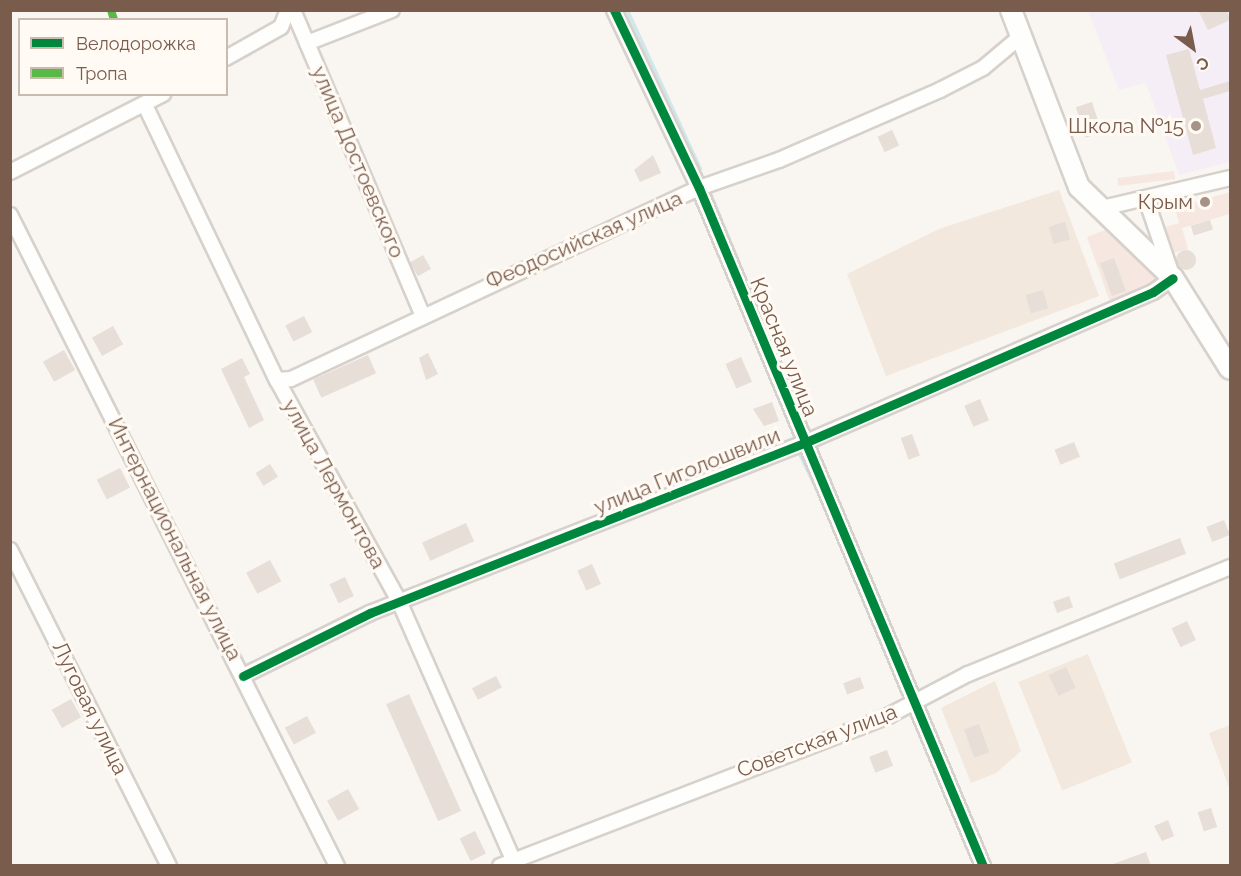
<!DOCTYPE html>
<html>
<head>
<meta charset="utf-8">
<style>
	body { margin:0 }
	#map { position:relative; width:1241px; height:876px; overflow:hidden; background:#f9f5f0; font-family:Raleway,sans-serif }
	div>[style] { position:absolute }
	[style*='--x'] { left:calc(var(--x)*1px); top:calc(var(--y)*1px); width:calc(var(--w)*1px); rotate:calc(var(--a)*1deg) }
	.residential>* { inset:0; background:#f2e8de; transform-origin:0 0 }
	.commercial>* { inset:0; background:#f6e8e1; transform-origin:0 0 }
	.education>* { inset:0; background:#f6eef6 }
	.stream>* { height:4px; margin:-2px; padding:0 2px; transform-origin:2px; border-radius:2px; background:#d0e8ea }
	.building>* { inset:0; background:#e6ded7; transform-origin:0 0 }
	.round { border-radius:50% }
	.roads { filter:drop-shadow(2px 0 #d7d1cb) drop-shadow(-2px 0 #d7d1cb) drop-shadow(0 2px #d7d1cb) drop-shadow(0 -2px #d7d1cb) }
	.street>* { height:14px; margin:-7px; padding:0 7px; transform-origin:7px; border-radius:7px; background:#fefefd }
	.secondary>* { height:20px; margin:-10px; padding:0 10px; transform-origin:10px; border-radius:10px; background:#fefefd }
	.quiet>* { height:8px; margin-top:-4px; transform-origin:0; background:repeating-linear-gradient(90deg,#58b947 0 15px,transparent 0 23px) }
	.cycleway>* { height:9px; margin:-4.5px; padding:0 4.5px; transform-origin:4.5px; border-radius:4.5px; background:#00873e }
	.dots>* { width:16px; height:16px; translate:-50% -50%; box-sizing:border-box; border:3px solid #fffaf3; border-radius:50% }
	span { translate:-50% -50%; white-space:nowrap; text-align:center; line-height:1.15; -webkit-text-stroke:6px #fffaf3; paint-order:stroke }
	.poi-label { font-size:21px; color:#7a5c4d }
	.right { translate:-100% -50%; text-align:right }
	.street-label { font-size:21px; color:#7a5c4d }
	.frame { position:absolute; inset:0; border:12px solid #7a5c4d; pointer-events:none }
	.legend { position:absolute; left:18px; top:18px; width:210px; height:78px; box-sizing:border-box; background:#fffaf3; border:2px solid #cabbb1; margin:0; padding:8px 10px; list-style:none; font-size:18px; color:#7a5c4d }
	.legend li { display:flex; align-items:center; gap:12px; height:30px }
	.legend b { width:30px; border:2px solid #cabbb1 }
	.north { position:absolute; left:1163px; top:18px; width:60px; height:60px; -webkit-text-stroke:4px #fffaf3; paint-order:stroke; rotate:148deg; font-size:16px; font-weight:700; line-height:24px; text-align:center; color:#7a5c4d }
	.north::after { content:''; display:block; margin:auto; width:21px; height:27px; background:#7a5c4d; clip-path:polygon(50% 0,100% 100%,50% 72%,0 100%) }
</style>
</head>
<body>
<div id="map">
	<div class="residential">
		<div style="clip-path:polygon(1059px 190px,1099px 296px,886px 376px,847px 274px,939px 229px)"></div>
		<div style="left:1088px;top:654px;width:117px;height:75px;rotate:68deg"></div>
		<div style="clip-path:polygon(995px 681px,1021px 751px,996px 773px,971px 783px,941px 708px)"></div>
		<div style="clip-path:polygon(1230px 725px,1230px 790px,1209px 733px)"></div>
	</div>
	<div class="commercial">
		<div style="left:1174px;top:171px;width:8px;height:57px;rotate:83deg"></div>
		<div style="clip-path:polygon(1230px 192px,1230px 214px,1182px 228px,1188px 249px,1173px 253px,1165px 227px,1179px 223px,1175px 208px)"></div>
		<div style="clip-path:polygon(1105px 230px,1158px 274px,1155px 284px,1111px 305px,1087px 237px)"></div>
	</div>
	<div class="education">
		<div style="clip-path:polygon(1088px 11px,1230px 11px,1230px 162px,1179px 175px,1146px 83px,1119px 90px)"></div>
	</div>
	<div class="stream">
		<div style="--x:627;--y:10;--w:175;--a:65.3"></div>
		<div style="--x:710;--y:193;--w:182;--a:67.7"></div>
		<div style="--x:799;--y:452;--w:62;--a:64.3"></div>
		<div style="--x:874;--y:623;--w:73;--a:66.6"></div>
	</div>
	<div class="building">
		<div style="clip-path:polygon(1198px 10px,1227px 10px,1230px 20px,1208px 30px)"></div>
		<div style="clip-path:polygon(1189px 49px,1200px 90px,1230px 81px,1230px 91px,1203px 99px,1216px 148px,1193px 155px,1166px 55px)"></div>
		<div style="left:1092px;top:102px;width:32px;height:17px;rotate:72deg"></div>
		<div style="left:892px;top:130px;width:17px;height:16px;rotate:65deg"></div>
		<div style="clip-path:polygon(653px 155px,661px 173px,640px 182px,634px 170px)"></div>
		<div style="left:1210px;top:220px;width:10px;height:20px;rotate:73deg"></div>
		<div style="left:1065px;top:222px;width:18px;height:17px;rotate:74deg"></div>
		<div class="round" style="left:1176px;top:250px;width:20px;height:20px"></div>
		<div style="left:423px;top:255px;width:16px;height:15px;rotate:60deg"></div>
		<div style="left:1114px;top:258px;width:35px;height:15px;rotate:70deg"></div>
		<div style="left:1043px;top:290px;width:19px;height:18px;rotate:74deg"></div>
		<div style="left:304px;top:316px;width:18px;height:21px;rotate:63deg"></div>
		<div style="left:113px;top:326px;width:21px;height:24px;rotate:61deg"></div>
		<div style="left:64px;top:350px;width:23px;height:24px;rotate:61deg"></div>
		<div style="clip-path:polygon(428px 353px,438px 374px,426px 380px,419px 358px)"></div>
		<div style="left:368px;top:355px;width:20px;height:60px;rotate:66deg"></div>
		<div style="left:741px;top:357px;width:27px;height:17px;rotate:66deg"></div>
		<div style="clip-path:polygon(242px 358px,250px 374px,244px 377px,264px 420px,249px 428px,221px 369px)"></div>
		<div style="left:980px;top:399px;width:23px;height:17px;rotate:67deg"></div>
		<div style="clip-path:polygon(772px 402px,779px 421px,764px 426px,753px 409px)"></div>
		<div style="left:912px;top:434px;width:23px;height:12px;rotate:70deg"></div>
		<div style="left:1074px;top:442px;width:16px;height:21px;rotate:68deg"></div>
		<div style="left:270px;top:464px;width:15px;height:17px;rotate:58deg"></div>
		<div style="left:120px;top:468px;width:22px;height:26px;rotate:63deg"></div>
		<div style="left:1224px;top:520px;width:16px;height:19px;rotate:68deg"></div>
		<div style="left:466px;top:523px;width:20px;height:48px;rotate:66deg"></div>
		<div style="left:1180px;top:538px;width:17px;height:71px;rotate:69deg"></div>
		<div style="left:270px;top:560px;width:24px;height:27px;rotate:62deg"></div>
		<div style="left:592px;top:564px;width:22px;height:16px;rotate:66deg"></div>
		<div style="left:345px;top:577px;width:21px;height:17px;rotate:65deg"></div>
		<div style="left:1069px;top:596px;width:12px;height:17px;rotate:70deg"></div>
		<div style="left:1187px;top:621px;width:21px;height:17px;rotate:65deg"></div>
		<div style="left:1066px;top:667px;width:23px;height:19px;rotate:65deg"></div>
		<div style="left:496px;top:676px;width:13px;height:27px;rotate:63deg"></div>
		<div style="left:860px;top:677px;width:12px;height:18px;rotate:70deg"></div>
		<div style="left:409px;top:694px;width:128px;height:25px;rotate:66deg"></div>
		<div style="left:71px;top:699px;width:21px;height:22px;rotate:61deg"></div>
		<div style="left:307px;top:716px;width:19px;height:25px;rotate:62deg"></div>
		<div style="left:979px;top:724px;width:30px;height:16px;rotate:70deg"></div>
		<div style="left:887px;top:750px;width:17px;height:19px;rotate:69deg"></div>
		<div style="left:348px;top:789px;width:23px;height:24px;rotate:61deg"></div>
		<div style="left:1211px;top:808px;width:20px;height:14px;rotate:72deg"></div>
		<div style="clip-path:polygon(1168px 820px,1174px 836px,1162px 841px,1154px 826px)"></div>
		<div style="left:475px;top:831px;width:25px;height:17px;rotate:64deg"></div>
		<div style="clip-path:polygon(1146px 852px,1151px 866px,1113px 866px,1113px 864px)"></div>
	</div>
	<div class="roads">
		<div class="street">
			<div style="--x:293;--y:10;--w:330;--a:67"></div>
			<div style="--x:614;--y:10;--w:197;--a:64.5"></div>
			<div style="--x:699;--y:188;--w:735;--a:67.27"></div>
			<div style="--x:307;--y:43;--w:91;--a:-21.2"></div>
			<div style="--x:226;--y:58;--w:63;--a:-29.4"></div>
			<div style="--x:281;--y:27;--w:18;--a:-68"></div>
			<div style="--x:145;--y:105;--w:305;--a:64.4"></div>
			<div style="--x:277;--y:380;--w:252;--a:61.1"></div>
			<div style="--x:399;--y:601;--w:290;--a:66.2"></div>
			<div style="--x:10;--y:172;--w:172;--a:-27"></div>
			<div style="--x:1098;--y:209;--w:136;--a:-13.2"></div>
			<div style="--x:10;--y:215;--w:729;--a:63.33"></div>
			<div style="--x:277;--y:380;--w:14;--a:-4"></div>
			<div style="--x:291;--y:379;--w:450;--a:-25.1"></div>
			<div style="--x:699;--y:188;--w:85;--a:-19.3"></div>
			<div style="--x:779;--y:160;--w:176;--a:-23.5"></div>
			<div style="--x:940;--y:90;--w:48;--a:-27.1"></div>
			<div style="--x:983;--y:68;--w:48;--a:-40"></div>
			<div style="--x:10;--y:550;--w:354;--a:63.3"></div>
			<div style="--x:243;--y:676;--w:142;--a:-26.4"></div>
			<div style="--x:370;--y:613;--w:466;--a:-21.4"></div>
			<div style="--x:804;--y:443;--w:380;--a:-23.4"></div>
			<div style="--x:1153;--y:292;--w:24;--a:-35"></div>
			<div style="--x:1173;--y:278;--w:80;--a:-108.9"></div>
			<div style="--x:500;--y:866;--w:416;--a:-21.1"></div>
			<div style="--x:888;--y:716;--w:90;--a:-27.7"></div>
			<div style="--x:968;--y:674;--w:283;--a:-22.2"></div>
		</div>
		<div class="secondary">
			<div style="--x:1011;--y:10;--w:190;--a:69"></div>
			<div style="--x:1079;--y:187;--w:131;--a:44.1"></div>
			<div style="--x:1173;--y:278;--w:107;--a:57.9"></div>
		</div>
	</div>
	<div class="quiet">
		<div style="--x:111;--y:10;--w:10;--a:73"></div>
	</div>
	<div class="cycleway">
		<div style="--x:614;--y:10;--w:197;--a:64.5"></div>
		<div style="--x:699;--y:188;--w:735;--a:67.27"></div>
		<div style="--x:243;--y:676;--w:142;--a:-26.4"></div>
		<div style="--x:370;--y:613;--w:466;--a:-21.4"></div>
		<div style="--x:804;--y:443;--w:380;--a:-23.4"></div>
		<div style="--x:1153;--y:292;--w:24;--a:-35"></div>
	</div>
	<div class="dots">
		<div style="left:1196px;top:126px;background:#a69286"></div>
		<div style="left:1205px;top:202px;background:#a69286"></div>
	</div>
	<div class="poi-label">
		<span class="right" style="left:1184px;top:126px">Школа №15</span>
		<span class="right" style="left:1193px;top:202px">Крым</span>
	</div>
	<div class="street-label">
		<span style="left:358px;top:162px;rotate:67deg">улица Достоевского</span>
		<span style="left:584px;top:240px;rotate:-24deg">Феодосийская улица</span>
		<span style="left:784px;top:347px;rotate:68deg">Красная улица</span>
		<span style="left:687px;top:471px;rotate:-22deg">улица Гиголошвили</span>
		<span style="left:334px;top:484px;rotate:61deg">улица Лермонтова</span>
		<span style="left:175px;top:539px;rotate:63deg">Интернациональная улица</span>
		<span style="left:90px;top:708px;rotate:64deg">Луговая улица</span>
		<span style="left:817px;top:741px;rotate:-21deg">Советская улица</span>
	</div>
	<div class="frame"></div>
	<ul class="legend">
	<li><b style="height:8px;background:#00873e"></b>Велодорожка</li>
	<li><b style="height:8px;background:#58b947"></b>Тропа</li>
	</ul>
	<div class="north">С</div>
</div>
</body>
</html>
